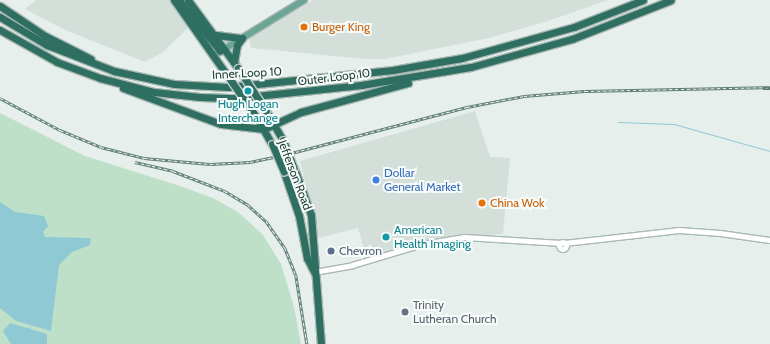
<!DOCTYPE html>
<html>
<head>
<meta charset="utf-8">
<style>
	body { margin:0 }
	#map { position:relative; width:770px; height:344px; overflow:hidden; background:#e6efeb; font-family:Cabin,sans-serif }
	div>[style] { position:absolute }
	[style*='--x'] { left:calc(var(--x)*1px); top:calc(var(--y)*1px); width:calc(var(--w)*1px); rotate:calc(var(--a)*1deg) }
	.built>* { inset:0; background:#d4dfda }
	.green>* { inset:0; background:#bfe0c8 }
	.water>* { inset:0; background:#8ec9d4 }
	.stream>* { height:1px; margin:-0.5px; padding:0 0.5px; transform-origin:0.5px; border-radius:0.5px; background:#8ec9d4 }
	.roads { filter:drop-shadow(1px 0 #a8b8b2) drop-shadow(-1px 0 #a8b8b2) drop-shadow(0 1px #a8b8b2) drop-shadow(0 -1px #a8b8b2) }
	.minor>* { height:5px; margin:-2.5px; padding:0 2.5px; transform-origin:2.5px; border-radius:2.5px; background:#fff }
	.minor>.ring { margin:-2.5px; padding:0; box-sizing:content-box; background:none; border:5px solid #fff; border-radius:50% }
	.major>* { height:6px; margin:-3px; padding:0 3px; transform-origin:3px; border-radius:3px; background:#6aa596 }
	.highway>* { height:7px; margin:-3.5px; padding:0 3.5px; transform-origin:3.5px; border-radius:3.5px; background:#2f6f62 }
	.rail>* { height:2.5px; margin-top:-1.25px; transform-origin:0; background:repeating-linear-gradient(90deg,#f7fbf9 0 3px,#5f7d75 0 6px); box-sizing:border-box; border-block:1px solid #5f7d75 }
	.bridges { filter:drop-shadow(1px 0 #c2cac8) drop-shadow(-1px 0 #c2cac8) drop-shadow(0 1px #c2cac8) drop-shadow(0 -1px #c2cac8) }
	.highway-bridge>* { height:7px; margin:-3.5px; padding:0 3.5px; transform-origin:3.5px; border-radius:3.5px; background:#2f6f62 }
	.dots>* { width:11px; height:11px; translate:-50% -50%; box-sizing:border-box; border:2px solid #f7fbf9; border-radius:50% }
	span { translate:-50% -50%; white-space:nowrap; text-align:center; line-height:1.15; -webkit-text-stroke:4px #f7fbf9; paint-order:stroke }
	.food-label { font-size:12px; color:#c56008 }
	.left { translate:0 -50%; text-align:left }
	.street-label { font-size:12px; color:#24423a }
	.culture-label { font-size:12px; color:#0d838f }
	.shop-label { font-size:12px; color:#366cbe }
	.service-label { font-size:12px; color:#4e5e75 }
	.worship-label { font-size:12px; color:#5b616d }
</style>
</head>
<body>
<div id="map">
	<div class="built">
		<div style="clip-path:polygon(36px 0,170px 0,189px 27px,162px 53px,145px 62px,63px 29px,25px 9px)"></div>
		<div style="clip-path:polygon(313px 0,608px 0,548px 21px,489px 38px,385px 59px,365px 59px,251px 48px,249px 38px)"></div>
		<div style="clip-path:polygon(475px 111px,490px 157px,510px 158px,503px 234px,440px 238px,366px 257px,358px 228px,319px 238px,300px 161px)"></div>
	</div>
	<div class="green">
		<div style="clip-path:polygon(0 113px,85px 156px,180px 186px,213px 198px,238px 212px,263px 235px,281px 264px,294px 307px,301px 344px,0 344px)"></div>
	</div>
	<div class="water">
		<div style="clip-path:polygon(0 202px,15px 212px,44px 216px,48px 226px,43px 232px,45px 237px,91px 238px,90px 245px,72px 252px,59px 265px,51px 331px,16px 321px,0 308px)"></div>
		<div style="clip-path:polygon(10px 323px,47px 334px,47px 344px,11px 344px,3px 331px)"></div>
	</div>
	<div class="stream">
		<div style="--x:618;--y:122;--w:56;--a:2"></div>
		<div style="--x:674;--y:124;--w:100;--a:15.7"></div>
		<div style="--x:29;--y:328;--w:2;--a:-63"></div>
	</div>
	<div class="roads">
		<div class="minor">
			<div class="ring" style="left:559.5px;top:242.5px;width:2px;height:2px"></div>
			<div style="--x:564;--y:243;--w:116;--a:-6.4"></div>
			<div style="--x:679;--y:230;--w:41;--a:4.2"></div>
			<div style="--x:720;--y:233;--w:50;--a:8"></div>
			<div style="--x:314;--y:272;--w:39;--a:-10"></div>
			<div style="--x:352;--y:265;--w:73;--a:-16.7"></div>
			<div style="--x:422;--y:244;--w:43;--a:-9.5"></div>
			<div style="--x:464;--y:237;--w:98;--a:3.5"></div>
		</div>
		<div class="major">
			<div style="--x:213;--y:56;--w:107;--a:-31.6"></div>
		</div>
		<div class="highway">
			<div style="--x:174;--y:0;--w:92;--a:54.8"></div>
			<div style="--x:179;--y:0;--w:65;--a:51.2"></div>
			<div style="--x:188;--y:0;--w:84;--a:53.7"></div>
			<div style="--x:0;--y:6;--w:54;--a:33.7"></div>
			<div style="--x:45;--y:36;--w:51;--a:26.6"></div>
			<div style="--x:0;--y:17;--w:55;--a:30.8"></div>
			<div style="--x:47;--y:45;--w:72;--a:21.2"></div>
			<div style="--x:114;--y:71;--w:61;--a:12.2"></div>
			<div style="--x:174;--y:84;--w:54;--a:3.2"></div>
			<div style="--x:228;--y:87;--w:166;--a:-5.9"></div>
			<div style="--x:393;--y:70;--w:70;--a:-9.9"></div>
			<div style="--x:462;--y:58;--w:116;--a:-15.5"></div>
			<div style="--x:574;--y:27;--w:74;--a:-21.4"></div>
			<div style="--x:0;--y:30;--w:65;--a:29.3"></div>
			<div style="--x:57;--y:62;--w:46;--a:20.4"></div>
			<div style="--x:100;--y:78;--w:56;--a:14.5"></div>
			<div style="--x:154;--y:92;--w:46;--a:6.2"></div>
			<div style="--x:200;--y:97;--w:36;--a:2"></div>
			<div style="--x:236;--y:98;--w:126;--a:-5.9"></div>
			<div style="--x:361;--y:85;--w:111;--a:-9.3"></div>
			<div style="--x:471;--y:67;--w:105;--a:-15.5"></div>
			<div style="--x:572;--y:39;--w:106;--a:-21.5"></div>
			<div style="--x:216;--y:35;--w:26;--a:7"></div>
			<div style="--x:234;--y:62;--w:17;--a:-80"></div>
			<div style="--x:237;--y:45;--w:9;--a:-54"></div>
			<div style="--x:123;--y:88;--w:104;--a:20.2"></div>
			<div style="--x:221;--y:124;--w:43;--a:6.6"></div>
			<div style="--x:264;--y:129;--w:41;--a:-24.7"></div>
			<div style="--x:301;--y:112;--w:111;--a:-15.2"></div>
			<div style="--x:266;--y:111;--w:34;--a:60"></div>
			<div style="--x:255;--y:115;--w:34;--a:60"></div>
			<div style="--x:294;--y:168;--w:50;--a:70.1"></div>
			<div style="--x:311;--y:215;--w:129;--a:85.6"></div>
			<div style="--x:284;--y:172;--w:46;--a:71.2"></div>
			<div style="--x:299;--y:216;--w:43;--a:79.2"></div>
			<div style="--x:307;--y:258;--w:16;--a:63"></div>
		</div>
	</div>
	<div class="rail">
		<div style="--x:0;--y:98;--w:68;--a:28.1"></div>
		<div style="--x:60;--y:130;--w:44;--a:22.5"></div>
		<div style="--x:101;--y:147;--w:44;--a:14.3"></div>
		<div style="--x:144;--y:158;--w:66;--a:5.2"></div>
		<div style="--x:210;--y:164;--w:40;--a:-2.9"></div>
		<div style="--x:250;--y:162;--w:35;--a:-12"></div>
		<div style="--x:284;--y:155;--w:189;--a:-14.7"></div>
		<div style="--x:467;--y:107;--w:58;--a:-10.9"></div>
		<div style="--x:524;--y:96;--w:61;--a:-4.7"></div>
		<div style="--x:585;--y:91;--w:185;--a:-1.2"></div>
		<div style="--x:135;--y:162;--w:39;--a:13"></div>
		<div style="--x:173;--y:171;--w:56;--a:21"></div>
		<div style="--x:225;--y:191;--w:27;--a:31"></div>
		<div style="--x:248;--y:205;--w:24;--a:42"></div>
		<div style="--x:266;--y:221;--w:33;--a:55"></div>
		<div style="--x:285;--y:248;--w:29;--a:68"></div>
		<div style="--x:296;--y:275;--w:70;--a:80.9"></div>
	</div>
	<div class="bridges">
		<div class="highway-bridge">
			<div style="--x:238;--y:68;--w:51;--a:56.9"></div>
			<div style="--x:227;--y:75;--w:49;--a:55"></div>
			<div style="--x:283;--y:140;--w:30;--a:69"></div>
			<div style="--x:272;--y:144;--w:30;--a:67"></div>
		</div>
	</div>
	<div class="dots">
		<div style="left:304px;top:27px;background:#e8710a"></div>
		<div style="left:248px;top:91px;background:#0f9aa8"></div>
		<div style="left:376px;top:180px;background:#3f7fe0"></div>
		<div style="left:482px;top:203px;background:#e8710a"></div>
		<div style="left:386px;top:237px;background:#0f9aa8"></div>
		<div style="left:331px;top:251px;background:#5c6f8a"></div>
		<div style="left:405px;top:312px;background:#6b7280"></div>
	</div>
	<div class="food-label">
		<span class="left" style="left:312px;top:27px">Burger King</span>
		<span class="left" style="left:490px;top:203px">China Wok</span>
	</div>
	<div class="street-label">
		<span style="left:247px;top:73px;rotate:-3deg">Inner Loop 10</span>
		<span style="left:334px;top:77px;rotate:-7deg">Outer Loop 10</span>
		<span style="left:295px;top:175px;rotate:69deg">Jefferson Road</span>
	</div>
	<div class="culture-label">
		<span style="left:248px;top:111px">Hugh Logan<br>Interchange</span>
		<span class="left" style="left:394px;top:237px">American<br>Health Imaging</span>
	</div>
	<div class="shop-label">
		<span class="left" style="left:384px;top:180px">Dollar<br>General Market</span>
	</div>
	<div class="service-label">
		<span class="left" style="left:339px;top:251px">Chevron</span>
	</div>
	<div class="worship-label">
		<span class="left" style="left:413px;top:312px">Trinity<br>Lutheran Church</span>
	</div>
</div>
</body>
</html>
